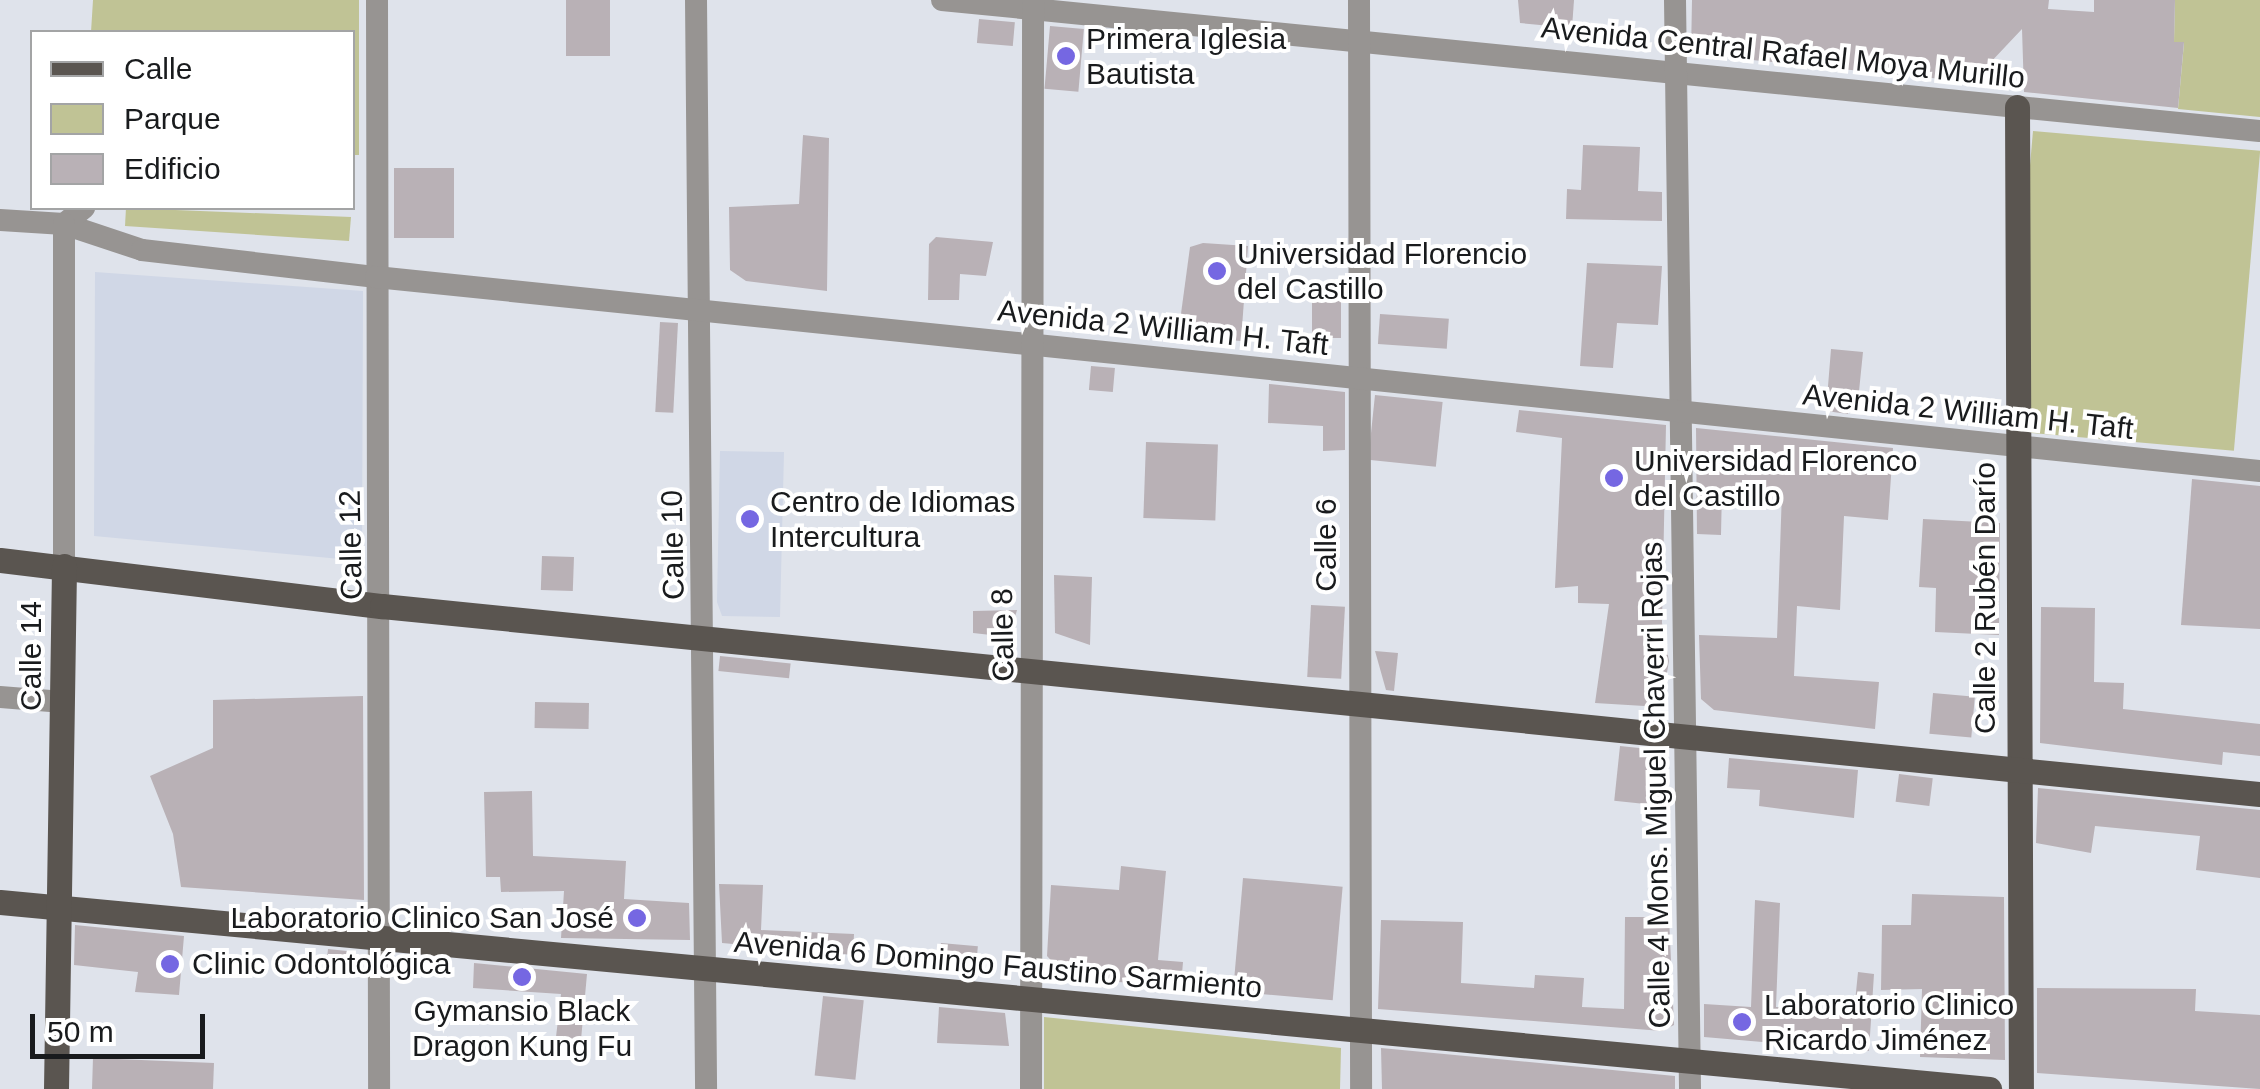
<!DOCTYPE html>
<html>
<head>
<meta charset="utf-8">
<style>
	body { margin:0 }
	#map { position:relative; width:2260px; height:1089px; overflow:hidden; background:#dfe3eb; font-family:Arial,sans-serif }
	div>[style] { position:absolute }
	[style*='--x'] { left:calc(var(--x)*1px); top:calc(var(--y)*1px); width:calc(var(--w)*1px); rotate:calc(var(--a)*1deg) }
	.built>* { inset:0; background:#d0d7e6 }
	.green>* { inset:0; background:#c0c395; transform-origin:0 0 }
	.building>* { inset:0; background:#b9b1b6; transform-origin:0 0 }
	.minor>* { height:22px; margin:-11px; padding:0 11px; transform-origin:11px; border-radius:11px; background:#979492 }
	.major>* { height:25px; margin:-12.5px; padding:0 12.5px; transform-origin:12.5px; border-radius:12.5px; background:#5a5550 }
	.dots>* { width:28px; height:28px; translate:-50% -50%; box-sizing:border-box; border:5px solid #fff; border-radius:50% }
	span { translate:-50% -50%; white-space:nowrap; text-align:center; line-height:1.15; -webkit-text-stroke:8px #fff; paint-order:stroke }
	.poi-label { font-size:30px; color:#191b1d }
	.left { translate:0 -50%; text-align:left }
	.right { translate:-100% -50%; text-align:right }
	.street-label { font-size:30px; color:#191b1d }
	.legend { position:absolute; left:30px; top:30px; width:325px; height:180px; box-sizing:border-box; background:#fff; border:2px solid #a3a4a5; margin:0; padding:12px 18px; list-style:none; font-size:30px; color:#191b1d }
	.legend li { display:flex; align-items:center; gap:20px; height:50px }
	.legend b { width:50px; border:2px solid #a3a4a5 }
	.scale { position:absolute; left:30px; top:1014px; width:175px; height:45px; box-sizing:border-box; border:5px solid #191b1d; border-top:0; padding-left:12px; font-size:30px; line-height:35px; white-space:nowrap; color:#191b1d; -webkit-text-stroke:8px #fff; paint-order:stroke }
</style>
</head>
<body>
<div id="map">
	<div class="built">
		<div style="clip-path:polygon(95px 272px,363px 291px,362px 561px,94px 536px)"></div>
		<div style="clip-path:polygon(720px 451px,784px 452px,780px 617px,722px 616px,717px 602px)"></div>
	</div>
	<div class="green">
		<div style="clip-path:polygon(93px 0,359px 0,359px 155px,353px 155px,352px 32px,91px 32px)"></div>
		<div style="clip-path:polygon(2175px 0,2260px 0,2260px 117px,2178px 109px,2184px 43px,2174px 42px)"></div>
		<div style="left:2033px;top:131px;width:228px;height:301px;rotate:5deg"></div>
		<div style="clip-path:polygon(126px 208px,351px 217px,349px 241px,125px 226px)"></div>
		<div style="clip-path:polygon(1044px 1017px,1341px 1048px,1340px 1089px,1044px 1089px)"></div>
	</div>
	<div class="building">
		<div style="left:566px;top:0;width:44px;height:56px"></div>
		<div style="clip-path:polygon(1518px 0,1574px 0,1572px 28px,1520px 23px)"></div>
		<div style="clip-path:polygon(1692px 0,2049px 0,2048px 9px,2094px 12px,2094px 0,2175px 0,2174px 42px,2184px 42px,2178px 108px,2024px 92px,2022px 29px,1972px 82px,1691px 54px)"></div>
		<div style="left:979px;top:19px;width:36px;height:24px;rotate:5deg"></div>
		<div style="left:1050px;top:26px;width:34px;height:63px;rotate:5deg"></div>
		<div style="clip-path:polygon(803px 135px,829px 138px,827px 291px,746px 281px,730px 270px,729px 207px,799px 204px)"></div>
		<div style="clip-path:polygon(1583px 145px,1640px 147px,1638px 191px,1662px 192px,1662px 221px,1566px 219px,1567px 189px,1581px 190px)"></div>
		<div style="left:394px;top:168px;width:60px;height:70px"></div>
		<div style="clip-path:polygon(936px 237px,993px 242px,986px 276px,960px 274px,959px 300px,928px 300px,929px 244px)"></div>
		<div style="clip-path:polygon(1203px 243px,1248px 246px,1241px 341px,1178px 336px,1190px 247px)"></div>
		<div style="clip-path:polygon(1587px 263px,1662px 266px,1658px 325px,1617px 323px,1613px 368px,1580px 366px)"></div>
		<div style="left:1312px;top:301px;width:29px;height:37px"></div>
		<div style="left:1380px;top:314px;width:69px;height:30px;rotate:4deg"></div>
		<div style="left:660px;top:322px;width:18px;height:90px;rotate:3deg"></div>
		<div style="clip-path:polygon(1831px 349px,1863px 352px,1858px 401px,1849px 400px,1848px 414px,1826px 411px)"></div>
		<div style="left:1091px;top:366px;width:24px;height:24px;rotate:5deg"></div>
		<div style="clip-path:polygon(1269px 384px,1345px 392px,1345px 450px,1323px 451px,1323px 426px,1268px 423px)"></div>
		<div style="left:1375px;top:395px;width:68px;height:65px;rotate:6deg"></div>
		<div style="clip-path:polygon(1519px 410px,1666px 425px,1662px 623px,1669px 661px,1661px 707px,1595px 703px,1609px 604px,1578px 603px,1578px 586px,1555px 588px,1562px 438px,1516px 432px)"></div>
		<div style="clip-path:polygon(1696px 428px,1893px 448px,1888px 520px,1844px 516px,1840px 610px,1797px 606px,1794px 676px,1879px 682px,1875px 729px,1714px 710px,1701px 699px,1699px 635px,1777px 638px,1782px 491px,1722px 489px,1721px 535px,1697px 534px)"></div>
		<div style="left:1146px;top:442px;width:72px;height:76px;rotate:2deg"></div>
		<div style="clip-path:polygon(2192px 479px,2260px 486px,2260px 629px,2181px 625px)"></div>
		<div style="clip-path:polygon(1923px 519px,2000px 523px,1999px 635px,1935px 632px,1936px 588px,1919px 587px)"></div>
		<div style="left:542px;top:556px;width:32px;height:34px;rotate:2deg"></div>
		<div style="clip-path:polygon(1054px 575px,1092px 577px,1090px 645px,1055px 633px)"></div>
		<div style="left:1311px;top:605px;width:34px;height:72px;rotate:3deg"></div>
		<div style="clip-path:polygon(2041px 607px,2095px 608px,2094px 682px,2124px 683px,2123px 709px,2260px 724px,2260px 756px,2223px 752px,2222px 765px,2040px 743px)"></div>
		<div style="clip-path:polygon(1017px 610px,1009px 637px,973px 633px,973px 611px)"></div>
		<div style="clip-path:polygon(1375px 651px,1398px 653px,1394px 691px,1386px 690px)"></div>
		<div style="left:720px;top:656px;width:71px;height:15px;rotate:6deg"></div>
		<div style="left:1933px;top:693px;width:42px;height:41px;rotate:5deg"></div>
		<div style="clip-path:polygon(363px 696px,364px 900px,181px 887px,173px 834px,150px 776px,213px 748px,213px 700px)"></div>
		<div style="left:535px;top:702px;width:54px;height:26px;rotate:1deg"></div>
		<div style="left:1620px;top:746px;width:48px;height:55px;rotate:6deg"></div>
		<div style="clip-path:polygon(1729px 758px,1858px 770px,1854px 818px,1759px 806px,1760px 790px,1727px 788px)"></div>
		<div style="left:1899px;top:774px;width:34px;height:28px;rotate:7deg"></div>
		<div style="clip-path:polygon(2038px 788px,2260px 810px,2260px 878px,2196px 870px,2200px 836px,2095px 826px,2091px 853px,2036px 843px)"></div>
		<div style="clip-path:polygon(532px 791px,533px 856px,626px 861px,624px 899px,689px 903px,690px 940px,561px 938px,564px 891px,501px 892px,500px 877px,486px 877px,484px 792px)"></div>
		<div style="clip-path:polygon(1121px 866px,1166px 871px,1158px 960px,1183px 962px,1181px 986px,1086px 980px,1086px 971px,1059px 969px,1047px 956px,1051px 885px,1119px 890px)"></div>
		<div style="left:1243px;top:878px;width:100px;height:114px;rotate:5deg"></div>
		<div style="clip-path:polygon(719px 884px,763px 885px,761px 930px,854px 934px,853px 955px,722px 943px)"></div>
		<div style="clip-path:polygon(1912px 894px,2004px 897px,2005px 1060px,1920px 1057px,1922px 989px,1881px 990px,1882px 925px,1911px 925px)"></div>
		<div style="clip-path:polygon(1755px 900px,1780px 903px,1776px 1007px,1854px 1012px,1858px 972px,1874px 974px,1869px 1051px,1704px 1037px,1704px 1004px,1751px 1007px)"></div>
		<div style="clip-path:polygon(1625px 917px,1669px 917px,1674px 1025px,1662px 1031px,1378px 1009px,1381px 920px,1463px 922px,1461px 983px,1534px 988px,1535px 975px,1584px 978px,1582px 1007px,1624px 1009px)"></div>
		<div style="clip-path:polygon(75px 925px,184px 936px,179px 995px,135px 992px,138px 972px,74px 965px)"></div>
		<div style="left:941px;top:943px;width:37px;height:23px;rotate:5deg"></div>
		<div style="left:328px;top:949px;width:19px;height:27px;rotate:6deg"></div>
		<div style="clip-path:polygon(474px 963px,587px 974px,581px 1040px,556px 1037px,561px 994px,473px 988px)"></div>
		<div style="clip-path:polygon(2037px 988px,2196px 989px,2195px 1011px,2260px 1015px,2260px 1089px,2037px 1073px)"></div>
		<div style="left:823px;top:996px;width:41px;height:80px;rotate:6deg"></div>
		<div style="clip-path:polygon(939px 1007px,1005px 1013px,1009px 1046px,937px 1043px)"></div>
		<div style="clip-path:polygon(1381px 1048px,1675px 1076px,1675px 1089px,1382px 1089px)"></div>
		<div style="clip-path:polygon(93px 1058px,214px 1063px,213px 1089px,92px 1089px)"></div>
	</div>
	<div class="minor">
		<div style="--x:377;--y:0;--w:1089;--a:89.89"></div>
		<div style="--x:696;--y:0;--w:1089;--a:89.47"></div>
		<div style="--x:942;--y:0;--w:1324;--a:5.68"></div>
		<div style="--x:1359;--y:0;--w:1089;--a:89.89"></div>
		<div style="--x:1675;--y:0;--w:1089;--a:89.21"></div>
		<div style="--x:0;--y:220;--w:64;--a:3.6"></div>
		<div style="--x:64;--y:224;--w:82;--a:18.4"></div>
		<div style="--x:142;--y:250;--w:236;--a:6.6"></div>
		<div style="--x:376;--y:277;--w:1894;--a:5.88"></div>
		<div style="--x:64;--y:224;--w:26;--a:-39"></div>
		<div style="--x:64;--y:566;--w:342;--a:-90"></div>
		<div style="--x:0;--y:697;--w:63;--a:4.5"></div>
		<div style="--x:1031;--y:1089;--w:1089;--a:-89.89"></div>
	</div>
	<div class="major">
		<div style="--x:2017;--y:107;--w:982;--a:89.77"></div>
		<div style="--x:0;--y:560;--w:385;--a:6.9"></div>
		<div style="--x:382;--y:606;--w:1887;--a:5.72"></div>
		<div style="--x:0;--y:902;--w:1998;--a:5.37"></div>
		<div style="--x:56;--y:1089;--w:523;--a:-89.12"></div>
	</div>
	<div class="dots">
		<div style="left:1066px;top:56px;background:#7567e2"></div>
		<div style="left:1217px;top:271px;background:#7567e2"></div>
		<div style="left:1614px;top:478px;background:#7567e2"></div>
		<div style="left:750px;top:519px;background:#7567e2"></div>
		<div style="left:637px;top:918px;background:#7567e2"></div>
		<div style="left:170px;top:964px;background:#7567e2"></div>
		<div style="left:522px;top:977px;background:#7567e2"></div>
		<div style="left:1742px;top:1022px;background:#7567e2"></div>
	</div>
	<div class="poi-label">
		<span class="left" style="left:1086px;top:56px">Primera Iglesia<br>Bautista</span>
		<span class="left" style="left:1237px;top:271px">Universidad Florencio<br>del Castillo</span>
		<span class="left" style="left:1634px;top:478px">Universidad Florenco<br>del Castillo</span>
		<span class="left" style="left:770px;top:519px">Centro de Idiomas<br>Intercultura</span>
		<span class="right" style="left:614px;top:918px">Laboratorio Clinico San José</span>
		<span class="left" style="left:192px;top:964px">Clinic Odontológica</span>
		<span class="left" style="left:1764px;top:1022px">Laboratorio Clinico<br>Ricardo Jiménez</span>
		<span style="left:522px;top:1028px">Gymansio Black<br>Dragon Kung Fu</span>
	</div>
	<div class="street-label">
		<span style="left:1783px;top:53px;rotate:6deg">Avenida Central Rafael Moya Murillo</span>
		<span style="left:1163px;top:328px;rotate:6deg">Avenida 2 William H. Taft</span>
		<span style="left:1968px;top:412px;rotate:6deg">Avenida 2 William H. Taft</span>
		<span style="left:351px;top:545px;rotate:-91deg">Calle 12</span>
		<span style="left:673px;top:545px;rotate:-91deg">Calle 10</span>
		<span style="left:1326px;top:545px;rotate:-90deg">Calle 6</span>
		<span style="left:1985px;top:598px;rotate:-90deg">Calle 2 Rubén Darío</span>
		<span style="left:1003px;top:635px;rotate:-91deg">Calle 8</span>
		<span style="left:31px;top:656px;rotate:-90deg">Calle 14</span>
		<span style="left:1656px;top:785px;rotate:-91deg">Calle 4 Mons. Miguel Chaverri Rojas</span>
		<span style="left:998px;top:965px;rotate:5deg">Avenida 6 Domingo Faustino Sarmiento</span>
	</div>
	<ul class="legend">
	<li><b style="height:12px;background:#5a5550"></b>Calle</li>
	<li><b style="height:28px;background:#c0c395"></b>Parque</li>
	<li><b style="height:28px;background:#b9b1b6"></b>Edificio</li>
	</ul>
	<div class="scale">50 m</div>
</div>
</body>
</html>
